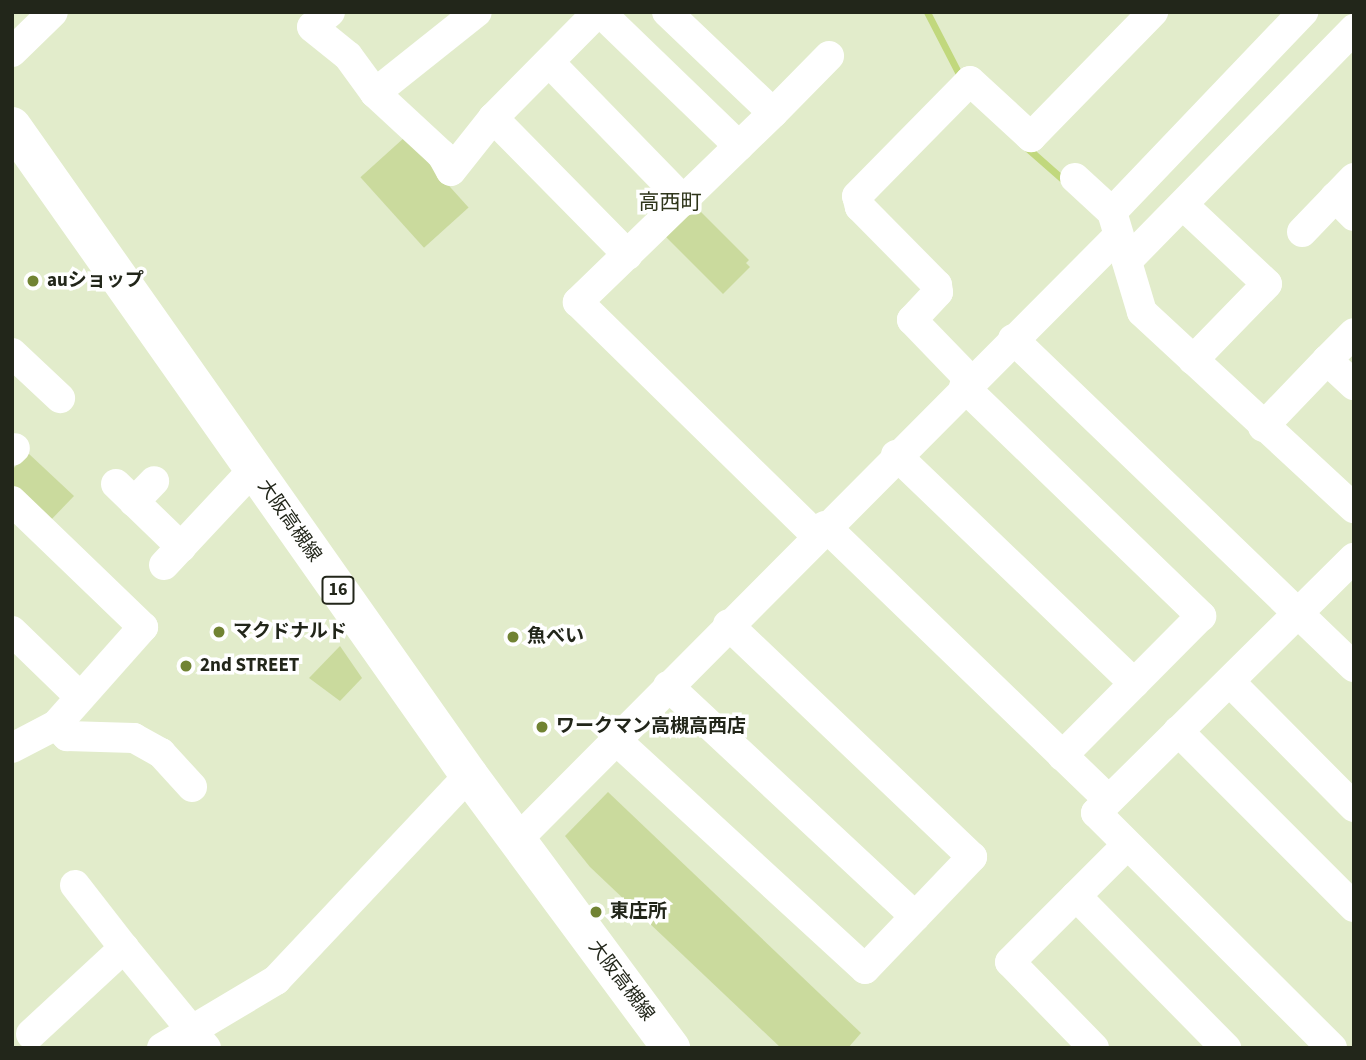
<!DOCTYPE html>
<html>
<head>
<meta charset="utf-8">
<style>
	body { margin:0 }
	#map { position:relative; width:1366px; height:1060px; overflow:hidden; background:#e2eccb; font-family:"Source Sans 3","Noto Sans JP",sans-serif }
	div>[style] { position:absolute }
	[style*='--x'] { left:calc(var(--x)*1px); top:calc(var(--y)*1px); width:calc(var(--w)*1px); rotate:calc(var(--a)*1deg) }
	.green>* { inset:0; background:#cada9d; transform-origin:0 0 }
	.stream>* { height:7px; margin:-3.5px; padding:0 3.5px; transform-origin:3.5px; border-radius:3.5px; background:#c1d87d }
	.minor>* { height:30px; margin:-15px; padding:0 15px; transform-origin:15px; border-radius:15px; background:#fff }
	.major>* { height:38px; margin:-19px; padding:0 19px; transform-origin:19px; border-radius:19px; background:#fff }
	.dots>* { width:19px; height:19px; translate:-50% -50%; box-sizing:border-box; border:4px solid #fff; border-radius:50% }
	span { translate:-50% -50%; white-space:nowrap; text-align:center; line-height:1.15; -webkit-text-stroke:7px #fff; paint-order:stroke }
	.shield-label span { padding:2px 5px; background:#fff; border:2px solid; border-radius:5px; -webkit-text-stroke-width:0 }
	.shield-label { font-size:18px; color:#22261a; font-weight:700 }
	.poi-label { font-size:19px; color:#22261a; font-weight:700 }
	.left { translate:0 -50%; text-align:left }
	.street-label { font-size:19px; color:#22261a }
	.neighbourhood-label { font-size:21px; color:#2e351a }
	.frame { position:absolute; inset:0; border:14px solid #22261a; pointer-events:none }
</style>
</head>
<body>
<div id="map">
	<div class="green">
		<div style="left:405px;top:137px;width:95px;height:60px;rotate:48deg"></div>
		<div style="clip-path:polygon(695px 206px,749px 260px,746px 263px,750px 267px,723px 294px,665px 236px)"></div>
		<div style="clip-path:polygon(28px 453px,74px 496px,48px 523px,12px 489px,12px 470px)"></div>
		<div style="clip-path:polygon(340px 646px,362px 678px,340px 701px,309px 678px)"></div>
		<div style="clip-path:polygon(608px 792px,861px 1033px,848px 1048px,781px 1048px,590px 867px,565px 836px)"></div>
	</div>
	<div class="stream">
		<div style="--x:927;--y:12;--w:74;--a:62.7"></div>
		<div style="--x:1026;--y:147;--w:55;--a:41.3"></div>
	</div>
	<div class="minor">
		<div style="--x:330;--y:12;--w:23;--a:140"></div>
		<div style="--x:312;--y:27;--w:46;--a:38.9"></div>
		<div style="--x:348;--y:56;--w:46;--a:53.9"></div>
		<div style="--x:375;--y:93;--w:91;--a:42.8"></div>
		<div style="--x:442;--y:155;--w:18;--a:61"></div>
		<div style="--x:451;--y:171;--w:68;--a:-51.6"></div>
		<div style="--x:493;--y:118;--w:149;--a:-45.3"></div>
		<div style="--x:600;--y:12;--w:193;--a:44"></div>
		<div style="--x:667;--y:12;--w:146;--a:43.6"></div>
		<div style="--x:773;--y:113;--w:80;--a:-45.5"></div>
		<div style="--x:12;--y:52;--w:57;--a:-44.3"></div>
		<div style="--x:549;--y:62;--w:194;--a:45.8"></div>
		<div style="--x:375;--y:93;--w:130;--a:-38.5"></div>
		<div style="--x:773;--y:113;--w:272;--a:135.9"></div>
		<div style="--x:578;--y:302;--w:333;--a:44.4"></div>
		<div style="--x:493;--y:118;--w:192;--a:45.4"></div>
		<div style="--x:1075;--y:178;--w:50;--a:42.6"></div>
		<div style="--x:1112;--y:212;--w:104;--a:73.3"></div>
		<div style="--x:1142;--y:312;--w:289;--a:42.8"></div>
		<div style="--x:1335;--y:197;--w:27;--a:45"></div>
		<div style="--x:1183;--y:205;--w:115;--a:43.2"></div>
		<div style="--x:1267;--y:284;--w:106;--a:134.2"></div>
		<div style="--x:1112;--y:212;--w:277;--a:-46.3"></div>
		<div style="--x:1302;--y:232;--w:75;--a:-46.1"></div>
		<div style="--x:1127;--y:261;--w:325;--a:-45.6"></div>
		<div style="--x:1013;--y:339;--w:473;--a:43.9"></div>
		<div style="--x:12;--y:353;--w:66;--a:43.2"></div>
		<div style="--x:1327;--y:360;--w:38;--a:-45"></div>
		<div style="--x:971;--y:381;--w:85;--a:-134"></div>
		<div style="--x:912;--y:320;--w:38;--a:-47"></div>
		<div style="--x:938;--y:292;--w:7;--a:-98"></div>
		<div style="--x:937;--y:285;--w:110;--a:-134.6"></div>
		<div style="--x:860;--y:207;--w:11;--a:-105"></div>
		<div style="--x:857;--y:196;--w:161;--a:-45.5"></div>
		<div style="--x:970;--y:81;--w:83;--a:42.6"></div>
		<div style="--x:1031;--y:137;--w:175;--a:-45.7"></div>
		<div style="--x:964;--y:387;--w:330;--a:44"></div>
		<div style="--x:1201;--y:616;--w:197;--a:134.8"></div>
		<div style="--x:1263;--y:427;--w:93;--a:-46.3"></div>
		<div style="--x:1327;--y:360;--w:37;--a:43"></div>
		<div style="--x:12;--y:451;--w:4;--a:-45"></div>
		<div style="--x:896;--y:455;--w:330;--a:43.8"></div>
		<div style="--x:116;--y:484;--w:91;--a:44.1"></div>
		<div style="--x:12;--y:501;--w:182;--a:43.9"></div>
		<div style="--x:143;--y:627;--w:131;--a:131.6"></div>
		<div style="--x:134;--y:502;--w:29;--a:-46"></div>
		<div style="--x:825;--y:526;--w:393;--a:44"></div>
		<div style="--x:164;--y:565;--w:130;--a:-46.9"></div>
		<div style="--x:12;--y:631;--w:95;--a:44.1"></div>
		<div style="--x:1230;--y:682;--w:176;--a:45.2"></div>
		<div style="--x:668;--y:686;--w:338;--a:43"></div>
		<div style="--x:1178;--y:731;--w:249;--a:45"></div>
		<div style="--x:616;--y:740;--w:338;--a:42.6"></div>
		<div style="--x:865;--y:969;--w:155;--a:-46.3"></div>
		<div style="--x:972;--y:857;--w:337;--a:-136.4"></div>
		<div style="--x:12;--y:748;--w:50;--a:-27.6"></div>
		<div style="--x:56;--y:725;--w:16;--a:45"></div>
		<div style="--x:67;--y:736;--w:67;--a:1.7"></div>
		<div style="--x:134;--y:738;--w:31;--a:29"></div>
		<div style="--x:161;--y:753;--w:46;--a:47.6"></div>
		<div style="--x:516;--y:841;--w:853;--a:-45.14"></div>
		<div style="--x:75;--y:885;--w:80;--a:52.1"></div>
		<div style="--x:1076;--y:896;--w:214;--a:45.4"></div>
		<div style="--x:31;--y:1034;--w:127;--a:-42.8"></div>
		<div style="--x:124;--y:948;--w:129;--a:50.6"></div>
		<div style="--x:162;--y:1048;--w:133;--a:-30.8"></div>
		<div style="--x:276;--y:980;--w:282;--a:-46.7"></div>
		<div style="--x:1094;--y:1048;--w:120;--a:-134.3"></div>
		<div style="--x:1010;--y:962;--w:165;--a:-45"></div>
		<div style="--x:1332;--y:1048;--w:333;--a:-135.1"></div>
		<div style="--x:1096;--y:813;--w:363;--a:-44.7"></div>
	</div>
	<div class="major">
		<div style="--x:12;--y:126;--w:794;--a:54.85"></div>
		<div style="--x:469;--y:775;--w:340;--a:53.5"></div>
	</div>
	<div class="dots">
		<div style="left:33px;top:281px;background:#718333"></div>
		<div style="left:219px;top:632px;background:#718333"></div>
		<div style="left:513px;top:637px;background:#718333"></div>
		<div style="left:186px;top:666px;background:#718333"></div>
		<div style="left:542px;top:727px;background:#718333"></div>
		<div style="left:596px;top:912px;background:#718333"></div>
	</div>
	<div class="shield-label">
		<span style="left:338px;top:590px">16</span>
	</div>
	<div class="poi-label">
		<span class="left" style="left:47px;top:281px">auショップ</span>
		<span class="left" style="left:233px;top:632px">マクドナルド</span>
		<span class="left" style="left:527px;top:637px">魚べい</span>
		<span class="left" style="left:200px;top:666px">2nd STREET</span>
		<span class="left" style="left:556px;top:727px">ワークマン高槻高西店</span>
		<span class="left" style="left:610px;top:912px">東庄所</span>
	</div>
	<div class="street-label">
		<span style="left:289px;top:521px;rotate:55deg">大阪高槻線</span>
		<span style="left:621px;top:981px;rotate:53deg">大阪高槻線</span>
	</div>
	<div class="neighbourhood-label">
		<span style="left:670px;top:202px">高西町</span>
	</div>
	<div class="frame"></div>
</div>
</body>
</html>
